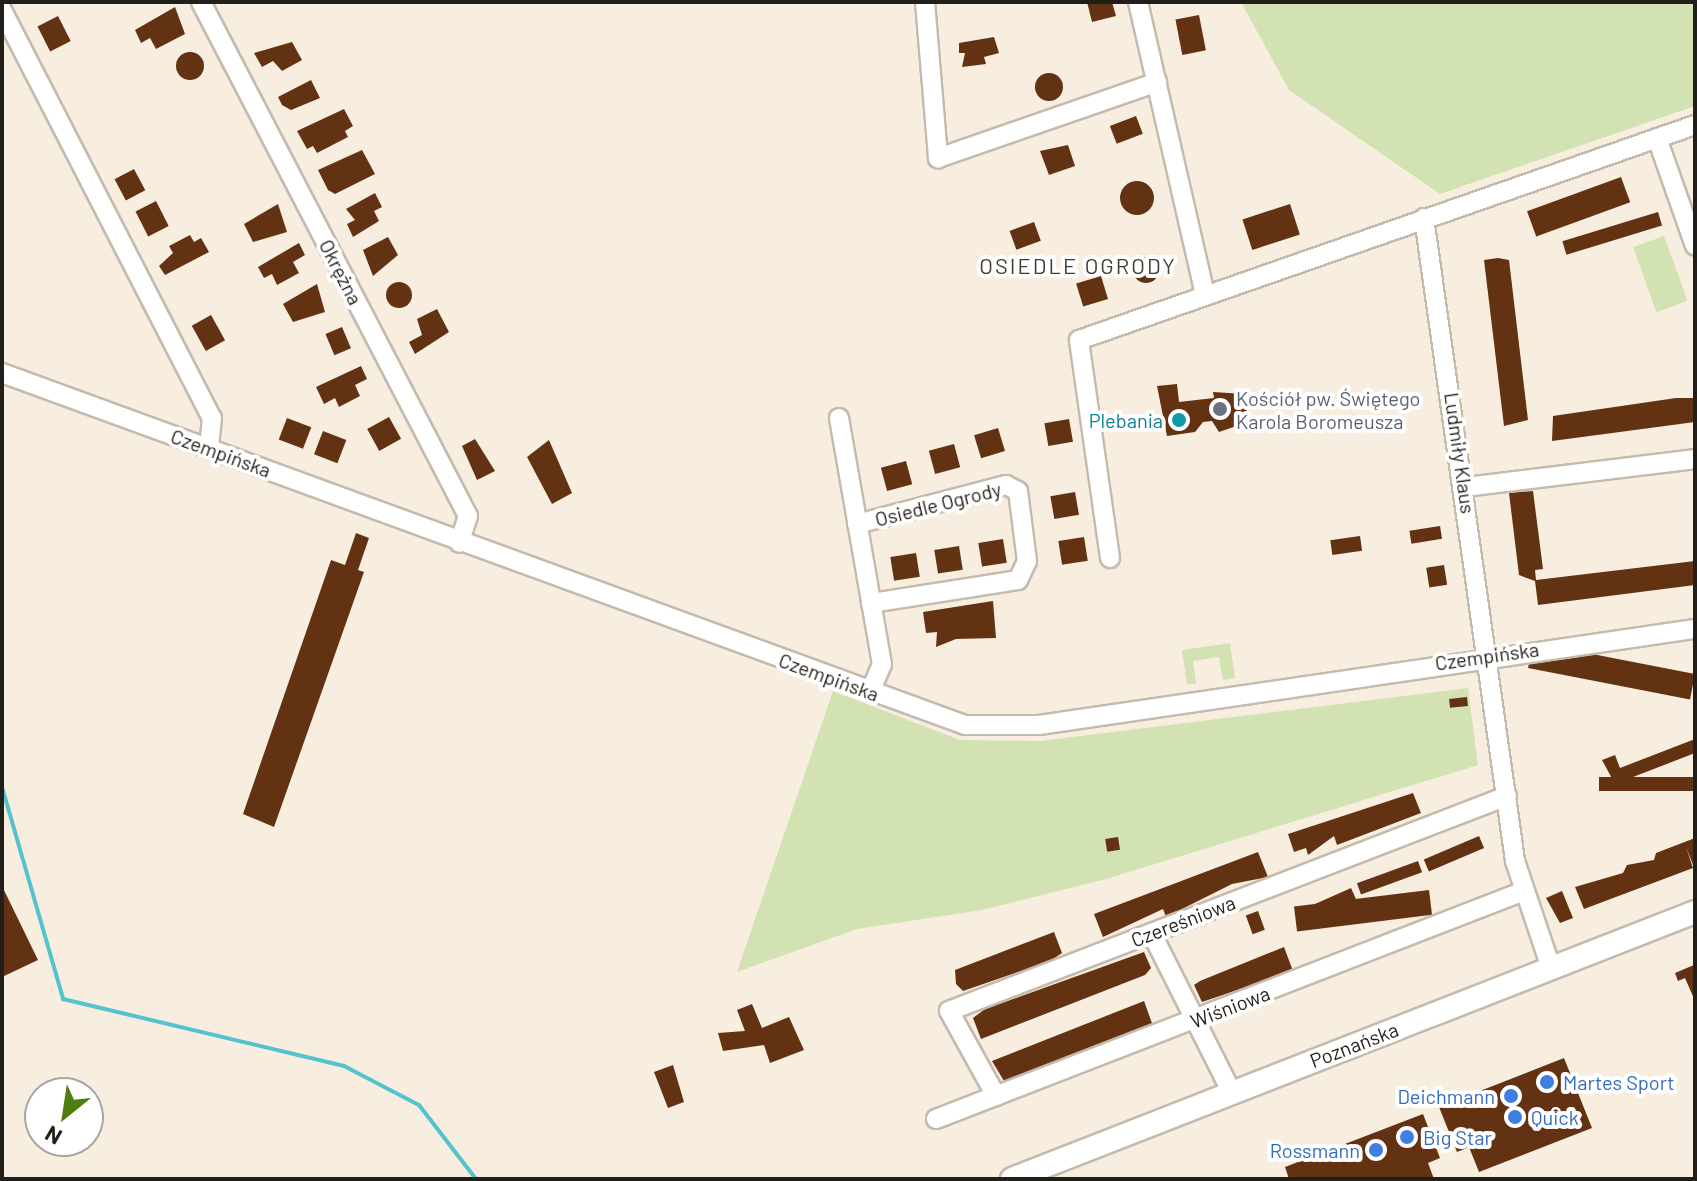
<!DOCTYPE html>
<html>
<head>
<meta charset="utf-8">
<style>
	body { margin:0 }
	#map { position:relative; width:1697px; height:1181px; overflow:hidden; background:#f8eee0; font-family:Barlow,sans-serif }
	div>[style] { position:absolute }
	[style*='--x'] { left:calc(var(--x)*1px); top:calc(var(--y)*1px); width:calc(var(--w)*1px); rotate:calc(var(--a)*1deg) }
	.green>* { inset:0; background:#d3e2b2; transform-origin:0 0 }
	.stream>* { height:4px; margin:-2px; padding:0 2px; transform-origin:2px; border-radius:2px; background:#54c3cc }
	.building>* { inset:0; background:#623213; transform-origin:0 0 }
	.round { border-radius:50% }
	.roads { filter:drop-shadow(2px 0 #c4baad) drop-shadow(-2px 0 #c4baad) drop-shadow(0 2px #c4baad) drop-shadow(0 -2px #c4baad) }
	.minor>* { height:18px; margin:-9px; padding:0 9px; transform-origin:9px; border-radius:9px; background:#fff }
	.tertiary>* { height:22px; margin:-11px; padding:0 11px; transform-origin:11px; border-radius:11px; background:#fff }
	.dots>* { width:22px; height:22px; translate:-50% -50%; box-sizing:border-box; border:4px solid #fff; border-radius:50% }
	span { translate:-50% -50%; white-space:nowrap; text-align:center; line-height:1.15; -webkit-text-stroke:8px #fff; paint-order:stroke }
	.street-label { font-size:20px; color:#221e19 }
	.worship-label { font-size:20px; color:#5b616d }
	.left { translate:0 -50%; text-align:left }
	.culture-label { font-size:20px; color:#0d838f }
	.right { translate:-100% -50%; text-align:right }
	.shop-label { font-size:20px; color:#366cbe }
	.neighbourhood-label { font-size:22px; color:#433b30; letter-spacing:2px }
	.frame { position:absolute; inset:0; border:4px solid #221e19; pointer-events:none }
	.north { position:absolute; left:24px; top:1077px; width:80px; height:80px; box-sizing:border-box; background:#fff; border:2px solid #a7a5a3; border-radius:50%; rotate:210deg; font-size:22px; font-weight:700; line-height:32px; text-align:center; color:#221e19 }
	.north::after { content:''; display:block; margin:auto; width:28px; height:36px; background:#4d7f10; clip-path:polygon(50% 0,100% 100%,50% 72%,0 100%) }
</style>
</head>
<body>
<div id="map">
	<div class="green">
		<div style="clip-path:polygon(1241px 2px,1695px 2px,1695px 106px,1440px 194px,1289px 90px)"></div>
		<div style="left:1664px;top:236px;width:69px;height:33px;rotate:70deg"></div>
		<div style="clip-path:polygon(1230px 643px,1235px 678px,1223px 680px,1219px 657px,1193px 661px,1196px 683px,1187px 685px,1182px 650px)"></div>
		<div style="clip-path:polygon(1468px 688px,1478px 765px,1106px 879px,982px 910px,857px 929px,737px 972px,833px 691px,960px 740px,1040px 741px)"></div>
	</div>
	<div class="stream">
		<div style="--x:2;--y:787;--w:221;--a:73.9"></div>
		<div style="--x:63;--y:999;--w:289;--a:13.4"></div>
		<div style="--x:344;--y:1066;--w:85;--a:27.5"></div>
		<div style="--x:419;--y:1105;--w:93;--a:52.4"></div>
	</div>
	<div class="building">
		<div style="clip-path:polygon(1087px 2px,1112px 2px,1116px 16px,1092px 22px)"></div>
		<div style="clip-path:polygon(175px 7px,185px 34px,156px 49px,150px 38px,141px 43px,135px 30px)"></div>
		<div style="left:1199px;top:15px;width:36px;height:24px;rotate:79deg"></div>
		<div style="left:58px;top:16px;width:28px;height:23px;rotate:63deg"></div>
		<div style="clip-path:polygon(994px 37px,999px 53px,984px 57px,986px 64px,962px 67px,965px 53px,959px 53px,959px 43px)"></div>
		<div style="clip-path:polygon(292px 42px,302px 60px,282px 71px,273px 61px,262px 67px,254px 53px)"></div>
		<div class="round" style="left:176px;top:52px;width:28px;height:28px"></div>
		<div class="round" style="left:1035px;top:73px;width:28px;height:28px"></div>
		<div style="clip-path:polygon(311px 80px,320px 98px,291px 110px,282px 105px,278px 97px)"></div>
		<div style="clip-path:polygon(344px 109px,353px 126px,345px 131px,348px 137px,317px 153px,313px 146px,307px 149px,297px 131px)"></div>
		<div style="left:1136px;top:116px;width:19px;height:28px;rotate:69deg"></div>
		<div style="clip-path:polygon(1068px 145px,1075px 166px,1049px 175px,1040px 151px)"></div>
		<div style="clip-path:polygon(362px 150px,375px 174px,335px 194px,328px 190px,318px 170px)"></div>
		<div style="left:134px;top:169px;width:24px;height:22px;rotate:62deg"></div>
		<div style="left:1621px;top:177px;width:27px;height:100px;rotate:70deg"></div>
		<div class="round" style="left:1120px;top:181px;width:34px;height:34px"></div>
		<div style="clip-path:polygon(375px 193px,382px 207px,374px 211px,379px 221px,353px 237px,347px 224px,355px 220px,346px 209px)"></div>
		<div style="left:156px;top:201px;width:28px;height:23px;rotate:63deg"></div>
		<div style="clip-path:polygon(278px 204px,287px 232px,253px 242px,244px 224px)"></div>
		<div style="left:1290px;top:204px;width:32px;height:50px;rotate:72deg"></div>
		<div style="left:1658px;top:212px;width:14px;height:100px;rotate:73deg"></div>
		<div style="left:1034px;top:222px;width:20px;height:26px;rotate:70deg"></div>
		<div style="clip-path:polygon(190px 235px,194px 242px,201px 238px,209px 252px,165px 275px,159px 266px,173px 253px,169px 246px)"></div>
		<div style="clip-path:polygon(388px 237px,398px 255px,373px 276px,363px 250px)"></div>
		<div style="clip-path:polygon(299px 243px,305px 255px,293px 262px,299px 273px,277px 285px,272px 274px,264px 278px,258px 267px)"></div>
		<div class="round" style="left:1133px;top:257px;width:26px;height:26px"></div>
		<div style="clip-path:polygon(1498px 258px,1509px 260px,1528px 420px,1504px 426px,1484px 260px)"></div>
		<div style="left:1101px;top:276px;width:24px;height:26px;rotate:73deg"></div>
		<div class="round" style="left:386px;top:282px;width:26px;height:26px"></div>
		<div style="clip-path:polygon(317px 284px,325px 312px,293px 322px,283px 304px)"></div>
		<div style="clip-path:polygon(437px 309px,449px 332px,415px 354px,409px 342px,422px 335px,417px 319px)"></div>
		<div style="left:211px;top:315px;width:29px;height:22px;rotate:61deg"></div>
		<div style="left:342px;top:327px;width:23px;height:18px;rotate:67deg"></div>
		<div style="clip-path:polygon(361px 366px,367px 379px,355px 385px,360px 396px,339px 407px,335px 398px,324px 404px,316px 387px)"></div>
		<div style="clip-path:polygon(1177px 384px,1179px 402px,1214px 398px,1213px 392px,1245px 394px,1248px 422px,1219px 432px,1212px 421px,1203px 422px,1195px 432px,1167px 436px,1157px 386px)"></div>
		<div style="clip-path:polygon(1676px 398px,1695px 398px,1695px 422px,1552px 441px,1553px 416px)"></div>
		<div style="left:389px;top:417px;width:25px;height:25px;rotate:61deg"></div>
		<div style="left:287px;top:418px;width:26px;height:23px;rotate:21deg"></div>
		<div style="left:1069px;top:419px;width:23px;height:25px;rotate:80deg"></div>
		<div style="left:998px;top:428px;width:24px;height:25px;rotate:73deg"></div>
		<div style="left:323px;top:431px;width:25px;height:25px;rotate:21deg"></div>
		<div style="clip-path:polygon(475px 439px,495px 471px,477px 480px,462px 446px)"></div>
		<div style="clip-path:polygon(549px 440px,572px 493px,552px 504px,527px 457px)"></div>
		<div style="left:954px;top:444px;width:24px;height:26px;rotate:75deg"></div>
		<div style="left:906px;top:461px;width:24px;height:26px;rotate:75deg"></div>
		<div style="clip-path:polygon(1533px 491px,1543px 569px,1535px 570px,1536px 580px,1695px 561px,1695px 585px,1538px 605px,1535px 581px,1519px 575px,1509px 493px)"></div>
		<div style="left:1075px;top:492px;width:23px;height:25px;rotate:80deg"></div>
		<div style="left:1440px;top:526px;width:13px;height:31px;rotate:81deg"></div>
		<div style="clip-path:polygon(356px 533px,369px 538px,358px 570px,364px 572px,274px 827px,243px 814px,331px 560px,345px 565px)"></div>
		<div style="left:1360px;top:536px;width:15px;height:30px;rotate:82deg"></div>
		<div style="left:1084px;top:537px;width:24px;height:26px;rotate:81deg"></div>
		<div style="left:1003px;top:539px;width:24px;height:25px;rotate:81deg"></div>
		<div style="left:959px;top:546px;width:24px;height:25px;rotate:81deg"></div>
		<div style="left:916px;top:553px;width:24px;height:26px;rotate:81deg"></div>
		<div style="left:1444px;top:565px;width:20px;height:18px;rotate:81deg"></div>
		<div style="clip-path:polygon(993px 601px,996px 638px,956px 639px,936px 647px,937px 632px,926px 633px,923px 612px)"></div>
		<div style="left:1695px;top:674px;width:26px;height:165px;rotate:101deg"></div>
		<div style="left:1467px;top:697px;width:9px;height:18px;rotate:84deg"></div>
		<div style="clip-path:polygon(1695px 739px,1695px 753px,1615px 784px,1602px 760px,1615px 755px,1620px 768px)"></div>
		<div style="left:1695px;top:777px;width:14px;height:96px;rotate:90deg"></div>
		<div style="clip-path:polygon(1413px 793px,1421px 813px,1337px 845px,1334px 836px,1308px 855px,1306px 848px,1294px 852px,1288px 834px)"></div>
		<div style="left:1479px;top:836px;width:13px;height:60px;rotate:67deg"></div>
		<div style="left:1118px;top:837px;width:13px;height:13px;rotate:81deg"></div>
		<div style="clip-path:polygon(1695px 838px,1695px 870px,1686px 847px,1693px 868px,1584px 909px,1575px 887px,1623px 873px,1627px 865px,1654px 860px,1656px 853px)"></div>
		<div style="clip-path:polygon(1258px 852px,1268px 877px,1232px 884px,1166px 917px,1163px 909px,1103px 937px,1094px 914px)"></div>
		<div style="left:1418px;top:861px;width:12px;height:65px;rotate:70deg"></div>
		<div style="clip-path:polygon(2px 886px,38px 960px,2px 977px)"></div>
		<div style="left:1351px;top:888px;width:12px;height:59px;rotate:66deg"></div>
		<div style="left:1429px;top:890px;width:25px;height:136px;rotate:83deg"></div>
		<div style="clip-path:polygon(1562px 891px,1573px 918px,1560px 923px,1546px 898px)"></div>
		<div style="left:1258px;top:911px;width:20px;height:13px;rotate:70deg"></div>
		<div style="clip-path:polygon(1054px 932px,1062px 953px,1050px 961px,963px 991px,956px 984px,955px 970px)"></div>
		<div style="clip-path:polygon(1284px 947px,1293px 971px,1202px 1002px,1194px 985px,1200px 981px)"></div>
		<div style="clip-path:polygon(1144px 952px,1151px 968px,1145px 975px,981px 1039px,973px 1018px,985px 1009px)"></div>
		<div style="clip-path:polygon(1694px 965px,1695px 969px,1695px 1001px,1685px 978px,1678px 981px,1675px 973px)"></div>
		<div style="clip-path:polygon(1144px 1001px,1153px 1026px,1119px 1040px,1020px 1079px,1004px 1081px,992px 1061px)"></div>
		<div style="clip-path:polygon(752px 1004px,762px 1028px,789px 1017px,804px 1050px,770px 1063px,764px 1045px,723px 1051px,718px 1033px,745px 1031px,737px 1010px)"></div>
		<div style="clip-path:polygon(1564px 1058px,1592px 1128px,1479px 1172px,1469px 1147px,1457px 1152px,1439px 1107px)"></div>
		<div style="clip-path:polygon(673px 1065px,684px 1102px,668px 1108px,654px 1072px)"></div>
		<div style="clip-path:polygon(1423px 1114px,1440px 1158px,1428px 1163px,1434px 1179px,1289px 1179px,1285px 1167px)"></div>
	</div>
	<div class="roads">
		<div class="minor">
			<div style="--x:201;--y:2;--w:579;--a:62.55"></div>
			<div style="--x:468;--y:516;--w:28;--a:108"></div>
			<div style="--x:925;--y:2;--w:157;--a:85.2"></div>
			<div style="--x:938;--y:158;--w:232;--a:-19.1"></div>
			<div style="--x:1138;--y:2;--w:301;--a:77.1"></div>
			<div style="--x:2;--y:10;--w:459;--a:62.8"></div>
			<div style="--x:212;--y:418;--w:30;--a:96"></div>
			<div style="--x:1657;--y:138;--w:114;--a:70.6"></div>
			<div style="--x:1424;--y:218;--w:649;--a:81.94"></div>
			<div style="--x:1515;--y:861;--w:113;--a:71.4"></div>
			<div style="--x:2;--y:373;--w:1025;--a:20.08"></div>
			<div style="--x:965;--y:725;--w:74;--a:0"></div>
			<div style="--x:1039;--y:725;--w:663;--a:-8.33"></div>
			<div style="--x:839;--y:418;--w:250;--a:80.1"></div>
			<div style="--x:882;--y:664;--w:30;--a:113"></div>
			<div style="--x:1465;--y:487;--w:232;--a:-6.9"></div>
			<div style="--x:857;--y:524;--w:154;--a:-14.7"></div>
			<div style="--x:1006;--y:485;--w:13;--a:27"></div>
			<div style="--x:1018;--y:491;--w:71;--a:82.7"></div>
			<div style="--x:1027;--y:561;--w:21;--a:115"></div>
			<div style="--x:1018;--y:580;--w:149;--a:171.1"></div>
			<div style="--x:1110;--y:558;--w:220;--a:-98.1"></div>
			<div style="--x:1079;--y:340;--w:652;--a:-19.24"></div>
			<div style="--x:1152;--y:934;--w:178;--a:63.3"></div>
			<div style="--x:996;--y:1096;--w:97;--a:-118.9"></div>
			<div style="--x:949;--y:1011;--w:598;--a:-21.07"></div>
			<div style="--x:936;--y:1119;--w:631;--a:-21.19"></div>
		</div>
		<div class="tertiary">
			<div style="--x:1012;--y:1179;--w:733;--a:-21.35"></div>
		</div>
	</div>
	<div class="dots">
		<div style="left:1220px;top:409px;background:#6b7280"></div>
		<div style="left:1179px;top:420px;background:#0f9aa8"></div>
		<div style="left:1547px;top:1082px;background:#3f7fe0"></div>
		<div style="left:1511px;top:1096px;background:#3f7fe0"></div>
		<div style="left:1515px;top:1117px;background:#3f7fe0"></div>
		<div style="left:1407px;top:1137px;background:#3f7fe0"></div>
		<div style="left:1376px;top:1150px;background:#3f7fe0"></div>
	</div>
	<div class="street-label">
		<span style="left:341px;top:272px;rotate:63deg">Okrężna</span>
		<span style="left:221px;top:453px;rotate:20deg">Czempińska</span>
		<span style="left:1460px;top:453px;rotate:82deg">Ludmiły Klaus</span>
		<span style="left:938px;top:504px;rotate:-14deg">Osiedle Ogrody</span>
		<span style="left:1487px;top:656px;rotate:-8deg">Czempińska</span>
		<span style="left:829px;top:677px;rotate:20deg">Czempińska</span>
		<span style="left:1183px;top:921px;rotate:-21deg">Czereśniowa</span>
		<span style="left:1230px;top:1007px;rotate:-21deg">Wiśniowa</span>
		<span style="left:1354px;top:1045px;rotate:-21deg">Poznańska</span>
	</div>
	<div class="worship-label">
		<span class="left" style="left:1236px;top:410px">Kościół pw. Świętego<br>Karola Boromeusza</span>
	</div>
	<div class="culture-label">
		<span class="right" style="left:1163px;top:420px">Plebania</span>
	</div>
	<div class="shop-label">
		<span class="left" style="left:1563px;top:1082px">Martes Sport</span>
		<span class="right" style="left:1495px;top:1096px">Deichmann</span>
		<span class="left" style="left:1531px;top:1117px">Quick</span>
		<span class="left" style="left:1423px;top:1137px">Big Star</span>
		<span class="right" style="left:1360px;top:1150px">Rossmann</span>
	</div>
	<div class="neighbourhood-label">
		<span style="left:1078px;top:266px">OSIEDLE OGRODY</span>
	</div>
	<div class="frame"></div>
	<div class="north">N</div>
</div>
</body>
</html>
